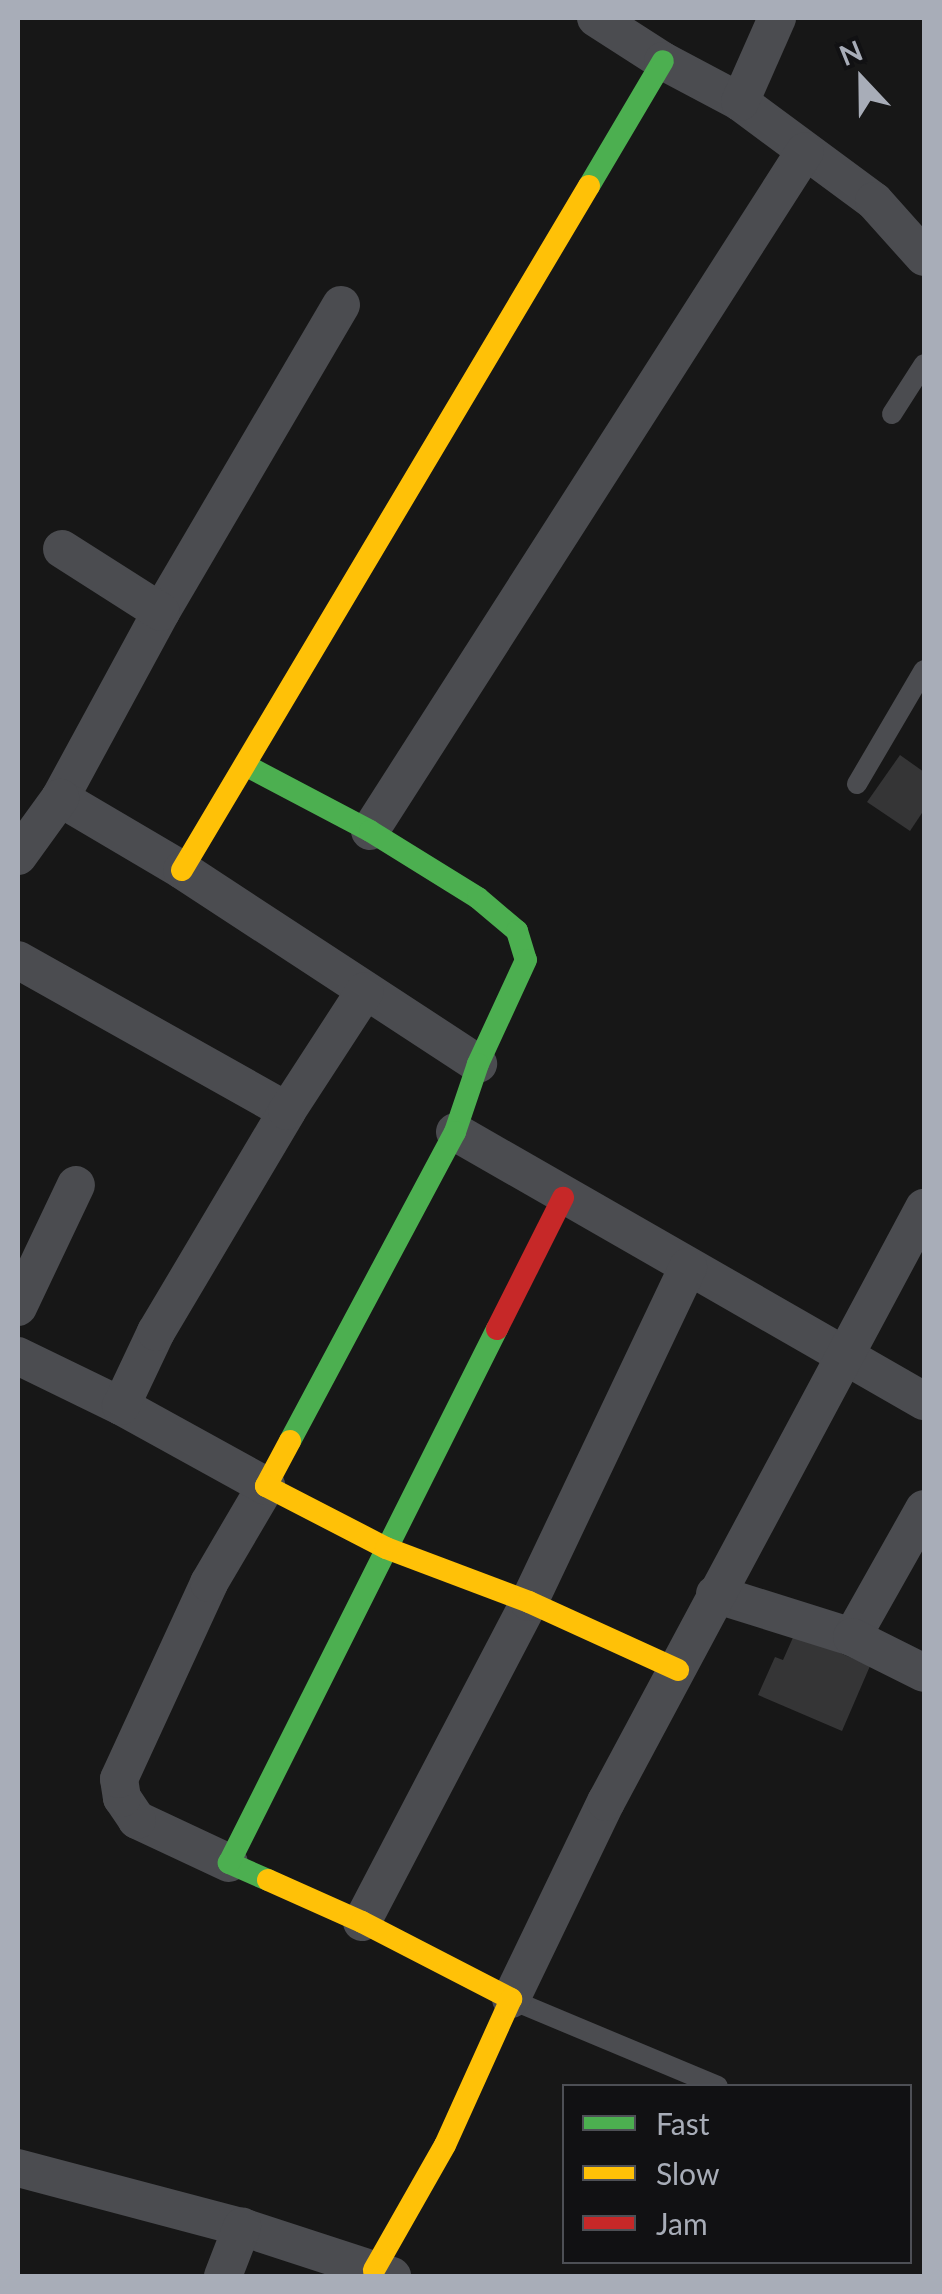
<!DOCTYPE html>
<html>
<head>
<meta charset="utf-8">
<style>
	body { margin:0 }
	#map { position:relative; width:942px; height:2294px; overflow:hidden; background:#171717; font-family:Lato,sans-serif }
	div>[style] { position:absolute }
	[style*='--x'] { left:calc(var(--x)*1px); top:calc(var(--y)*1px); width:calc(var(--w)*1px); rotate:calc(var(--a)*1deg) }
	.building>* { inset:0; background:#353536 }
	.lane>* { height:20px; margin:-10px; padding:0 10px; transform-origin:10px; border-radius:10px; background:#4b4c50 }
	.street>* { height:38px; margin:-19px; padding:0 19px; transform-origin:19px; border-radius:19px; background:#4b4c50 }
	.fast>* { height:22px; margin:-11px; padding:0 11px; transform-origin:11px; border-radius:11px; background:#4caf50 }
	.slow>* { height:22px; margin:-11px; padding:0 11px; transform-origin:11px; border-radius:11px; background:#ffc107 }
	.jam>* { height:22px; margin:-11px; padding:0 11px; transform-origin:11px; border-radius:11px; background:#c62828 }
	span { translate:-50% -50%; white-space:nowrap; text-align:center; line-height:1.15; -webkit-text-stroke:9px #111113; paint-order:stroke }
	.frame { position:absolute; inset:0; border:20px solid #a8adb8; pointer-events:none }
	.legend { position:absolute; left:562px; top:2084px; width:350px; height:180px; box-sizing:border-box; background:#111113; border:2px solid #4d4f55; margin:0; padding:12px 18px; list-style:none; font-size:30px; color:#a8adb8 }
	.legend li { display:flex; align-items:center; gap:20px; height:50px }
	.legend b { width:50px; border:2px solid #4d4f55 }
	.north { position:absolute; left:812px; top:30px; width:100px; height:100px; -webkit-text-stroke:8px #111113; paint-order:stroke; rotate:338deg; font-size:28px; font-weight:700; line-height:40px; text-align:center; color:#a8adb8 }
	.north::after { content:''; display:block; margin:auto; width:35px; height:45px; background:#a8adb8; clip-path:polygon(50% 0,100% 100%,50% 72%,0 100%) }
</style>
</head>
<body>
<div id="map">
	<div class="building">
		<div style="clip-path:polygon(900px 755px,924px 772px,924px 810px,910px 831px,867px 802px)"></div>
		<div style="clip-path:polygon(795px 1633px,870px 1666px,842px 1731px,758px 1695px,775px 1657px,783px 1660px)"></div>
	</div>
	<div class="lane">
		<div style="--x:892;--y:414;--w:59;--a:-57.4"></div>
		<div style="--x:857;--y:784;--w:132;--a:-59.6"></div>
		<div style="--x:512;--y:2000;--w:223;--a:22.7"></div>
	</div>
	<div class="street">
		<div style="--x:596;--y:18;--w:80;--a:32.7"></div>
		<div style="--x:663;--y:61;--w:87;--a:28"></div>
		<div style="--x:740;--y:102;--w:167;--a:36.5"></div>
		<div style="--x:874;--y:201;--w:75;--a:48.2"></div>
		<div style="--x:740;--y:102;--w:92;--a:-66.2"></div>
		<div style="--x:341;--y:305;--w:356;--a:120.4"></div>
		<div style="--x:161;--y:612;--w:212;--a:118.5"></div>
		<div style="--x:60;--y:798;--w:142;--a:30.5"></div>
		<div style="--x:182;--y:870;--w:354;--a:33.2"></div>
		<div style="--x:62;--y:549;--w:117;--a:32.5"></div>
		<div style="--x:370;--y:831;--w:807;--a:-57.39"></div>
		<div style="--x:18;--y:856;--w:72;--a:-54.1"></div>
		<div style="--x:18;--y:960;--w:308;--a:29.3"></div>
		<div style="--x:455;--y:1132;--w:541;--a:29.84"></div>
		<div style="--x:18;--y:1307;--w:135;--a:-64.6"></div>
		<div style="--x:18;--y:1356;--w:114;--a:25.9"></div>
		<div style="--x:715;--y:1594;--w:144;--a:17.4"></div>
		<div style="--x:852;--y:1637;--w:147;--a:-60.6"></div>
		<div style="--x:852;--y:1637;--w:80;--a:26.6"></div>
		<div style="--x:229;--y:1863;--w:102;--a:-154.9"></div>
		<div style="--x:137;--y:1820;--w:27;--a:-124"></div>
		<div style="--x:122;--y:1798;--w:19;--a:-99"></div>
		<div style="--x:119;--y:1779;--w:216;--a:-65.3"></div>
		<div style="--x:209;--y:1583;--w:113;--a:-59.6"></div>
		<div style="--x:266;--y:1486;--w:166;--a:-151.1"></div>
		<div style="--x:121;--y:1406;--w:82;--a:-64.7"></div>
		<div style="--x:156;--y:1332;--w:257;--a:-59.3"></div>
		<div style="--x:287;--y:1111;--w:143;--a:-57"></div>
		<div style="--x:362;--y:1922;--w:361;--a:-62.4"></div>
		<div style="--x:529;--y:1602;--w:371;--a:-64.6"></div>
		<div style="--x:511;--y:1999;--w:219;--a:-64.3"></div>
		<div style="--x:606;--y:1802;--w:674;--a:-61.84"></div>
		<div style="--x:18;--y:2168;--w:232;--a:14.8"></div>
		<div style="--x:242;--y:2227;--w:158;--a:18.1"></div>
		<div style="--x:223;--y:2276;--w:53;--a:-68.8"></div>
	</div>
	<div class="fast">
		<div style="--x:589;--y:186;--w:145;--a:-59.4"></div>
		<div style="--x:245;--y:765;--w:141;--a:27.8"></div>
		<div style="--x:370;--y:831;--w:127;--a:31.8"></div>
		<div style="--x:478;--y:898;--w:51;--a:40.2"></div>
		<div style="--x:517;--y:931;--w:30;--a:73"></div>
		<div style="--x:526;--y:960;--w:115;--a:114.8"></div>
		<div style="--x:478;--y:1064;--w:72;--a:108.7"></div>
		<div style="--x:455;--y:1132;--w:350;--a:118.1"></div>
		<div style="--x:268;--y:1880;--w:43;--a:-156.4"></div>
		<div style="--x:229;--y:1863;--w:597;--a:-63.35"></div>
	</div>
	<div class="slow">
		<div style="--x:182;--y:870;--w:796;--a:-59.25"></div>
		<div style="--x:290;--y:1441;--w:51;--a:118.1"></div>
		<div style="--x:266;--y:1486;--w:135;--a:27.3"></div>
		<div style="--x:386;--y:1548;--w:153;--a:20.7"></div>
		<div style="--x:529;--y:1602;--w:164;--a:24.5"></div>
		<div style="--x:268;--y:1880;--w:103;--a:24.1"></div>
		<div style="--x:362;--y:1922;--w:168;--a:27.3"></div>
		<div style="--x:511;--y:1999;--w:160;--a:114.3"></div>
		<div style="--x:445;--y:2145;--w:144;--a:119.6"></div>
	</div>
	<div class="jam">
		<div style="--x:497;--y:1329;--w:147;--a:-63.3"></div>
	</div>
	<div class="frame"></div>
	<ul class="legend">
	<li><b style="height:12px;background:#4caf50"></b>Fast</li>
	<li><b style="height:12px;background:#ffc107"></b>Slow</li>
	<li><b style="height:12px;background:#c62828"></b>Jam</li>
	</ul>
	<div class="north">N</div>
</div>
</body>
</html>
